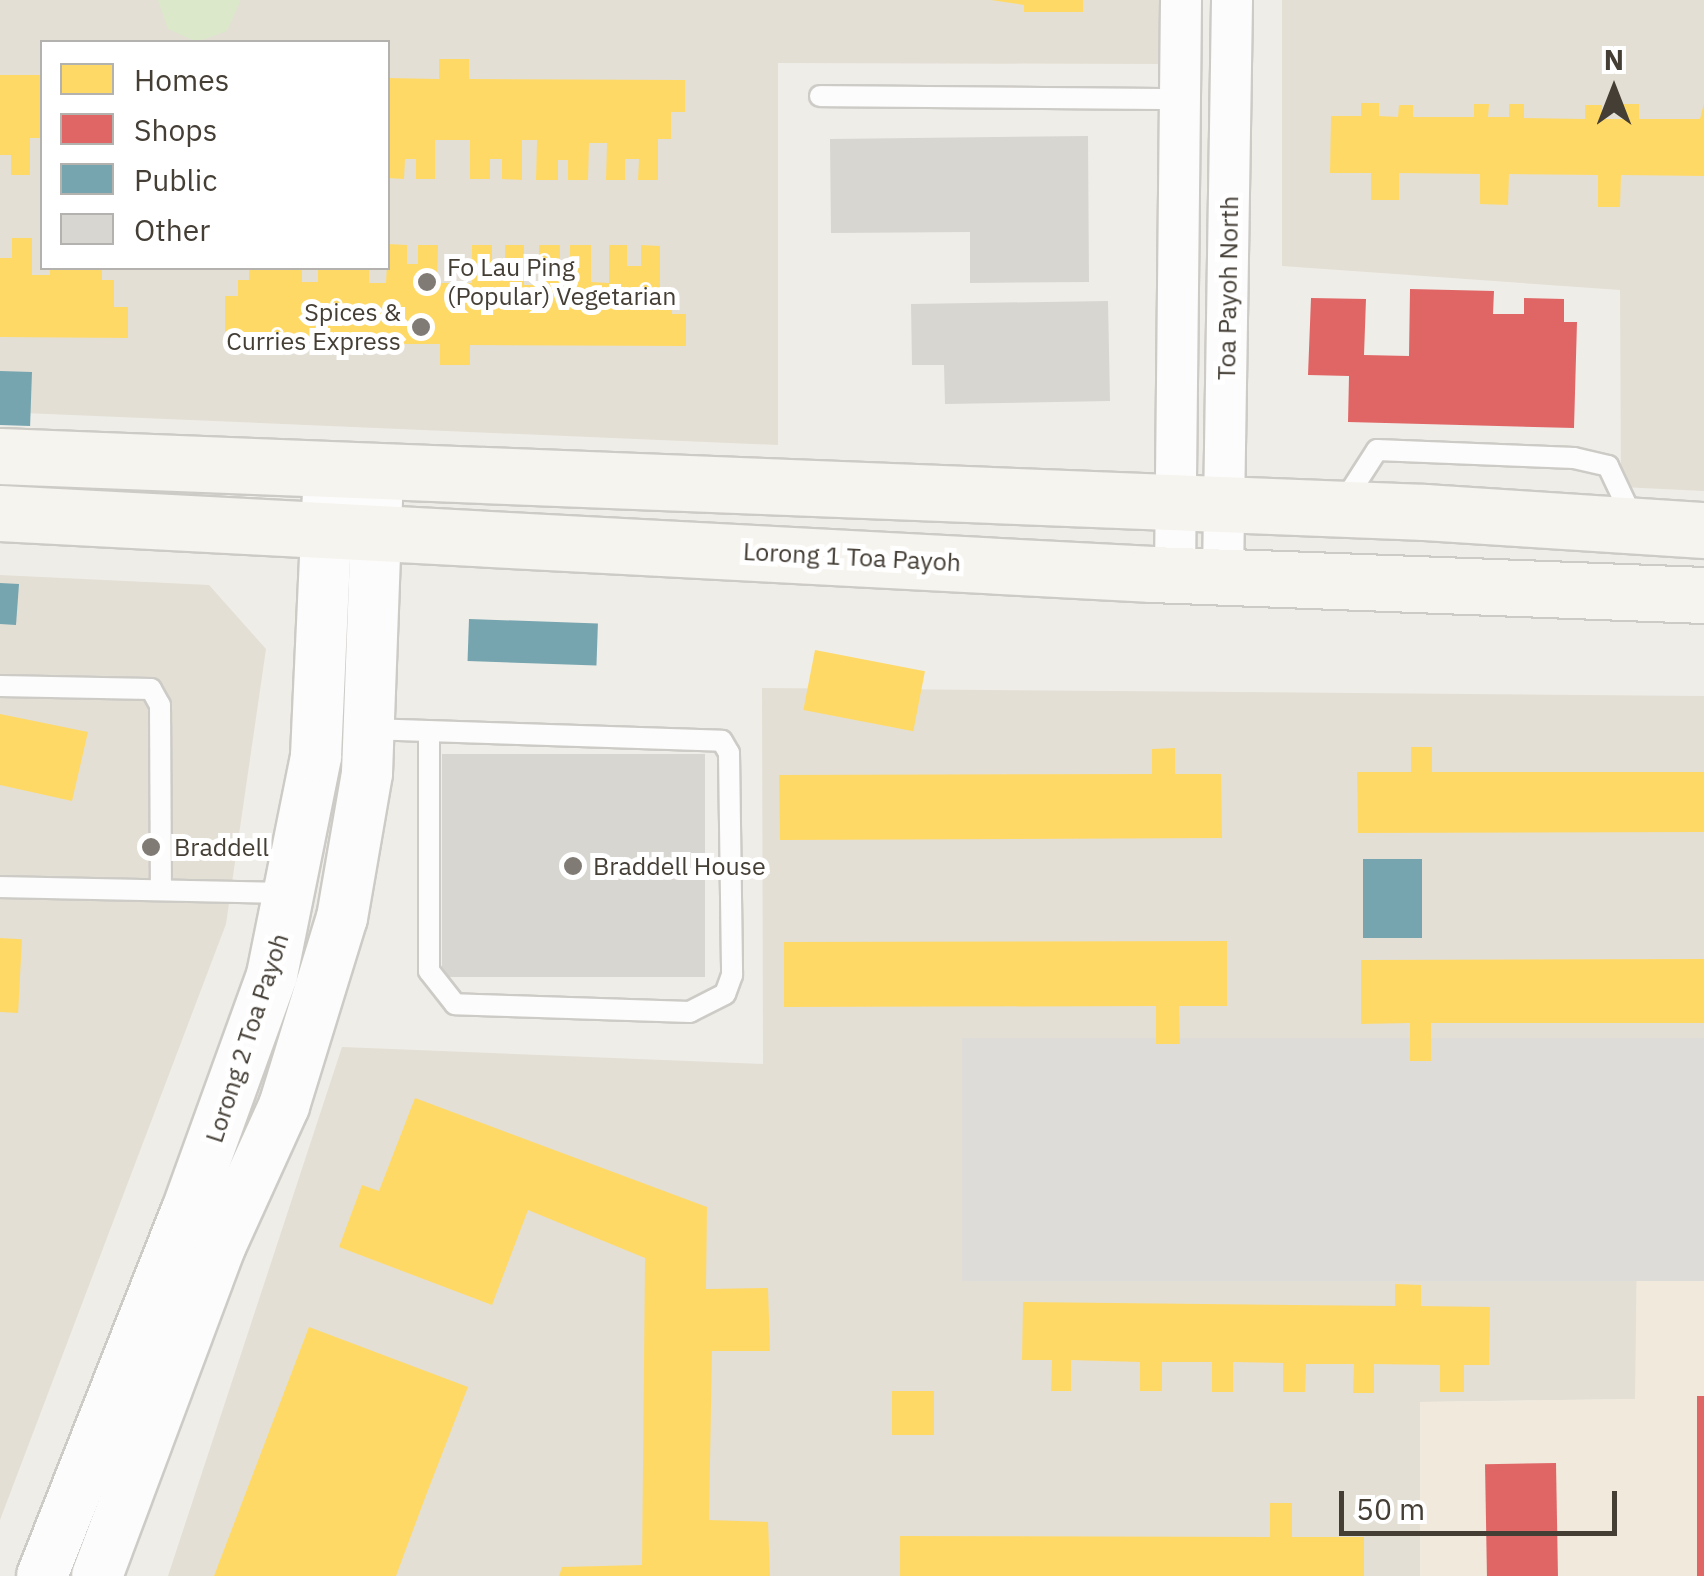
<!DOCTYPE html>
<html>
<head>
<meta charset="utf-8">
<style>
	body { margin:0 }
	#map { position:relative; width:1704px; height:1576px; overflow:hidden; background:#efede8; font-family:"IBM Plex Sans",sans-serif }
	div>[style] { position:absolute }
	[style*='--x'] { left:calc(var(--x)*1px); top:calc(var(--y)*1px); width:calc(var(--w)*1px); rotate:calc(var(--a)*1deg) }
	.residential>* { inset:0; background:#e3dfd5 }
	.commercial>* { inset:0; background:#f1e9db }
	.green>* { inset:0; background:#dbe8c9 }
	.parking>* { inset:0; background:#dedcd8; transform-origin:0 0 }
	.homes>* { inset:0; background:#ffd966; transform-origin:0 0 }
	.shops>* { inset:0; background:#e06666; transform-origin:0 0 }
	.public>* { inset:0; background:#76a5af; transform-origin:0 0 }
	.building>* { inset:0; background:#d8d6d1; transform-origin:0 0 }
	.roads { filter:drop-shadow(2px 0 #cdcbc6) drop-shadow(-2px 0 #cdcbc6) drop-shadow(0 2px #cdcbc6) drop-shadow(0 -2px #cdcbc6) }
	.service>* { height:20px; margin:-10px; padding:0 10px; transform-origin:10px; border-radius:10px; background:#fdfcfc }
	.minor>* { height:40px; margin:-20px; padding:0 20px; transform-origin:20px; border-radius:20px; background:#fdfcfc }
	.tertiary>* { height:50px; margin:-25px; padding:0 25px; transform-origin:25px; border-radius:25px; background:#fdfcfc }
	.secondary>* { height:55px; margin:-27.5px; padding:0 27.5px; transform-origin:27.5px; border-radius:27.5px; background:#f6f4ee }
	.dots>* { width:28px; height:28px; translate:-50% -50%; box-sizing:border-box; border:5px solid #fff; border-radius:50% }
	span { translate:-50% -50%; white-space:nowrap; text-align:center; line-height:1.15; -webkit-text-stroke:10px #fff; paint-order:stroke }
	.poi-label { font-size:25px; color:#443e35 }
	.left { translate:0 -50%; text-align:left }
	.right { translate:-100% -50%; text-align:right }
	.street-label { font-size:25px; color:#443e35 }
	.legend { position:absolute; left:40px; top:40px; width:350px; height:230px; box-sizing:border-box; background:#fff; border:2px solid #b4b2ae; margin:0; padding:12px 18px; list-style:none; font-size:30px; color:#443e35 }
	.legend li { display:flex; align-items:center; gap:20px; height:50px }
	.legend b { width:50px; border:2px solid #b4b2ae }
	.north { position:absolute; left:1564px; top:40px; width:100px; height:100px; -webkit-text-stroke:8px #fff; paint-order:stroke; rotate:0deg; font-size:28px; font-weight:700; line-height:40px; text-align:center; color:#443e35 }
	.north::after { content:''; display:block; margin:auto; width:35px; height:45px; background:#443e35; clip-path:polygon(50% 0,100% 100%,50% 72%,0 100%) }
	.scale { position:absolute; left:1339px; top:1491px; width:278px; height:45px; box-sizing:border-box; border:5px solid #443e35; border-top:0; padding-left:12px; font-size:30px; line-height:35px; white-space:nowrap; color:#443e35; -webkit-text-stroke:8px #fff; paint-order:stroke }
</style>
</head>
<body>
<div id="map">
	<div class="residential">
		<div style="clip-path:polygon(evenodd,0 0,1161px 0,1161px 64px,778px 63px,778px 445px,0 412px,0 0,42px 42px,388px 42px,388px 268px,42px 268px,42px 42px)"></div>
		<div style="clip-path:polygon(1282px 0,1704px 0,1704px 491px,1621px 487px,1620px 290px,1282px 266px)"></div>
		<div style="clip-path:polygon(0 575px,209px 585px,266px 649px,226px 924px,0 1520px)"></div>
		<div style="clip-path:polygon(762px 688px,1704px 696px,1704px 1252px,1637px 1251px,1636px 1399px,1420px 1402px,1420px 1576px,168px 1576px,342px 1047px,763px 1064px)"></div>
	</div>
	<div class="commercial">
		<div style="clip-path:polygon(1637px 1251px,1704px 1252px,1704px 1576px,1420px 1576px,1420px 1402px,1635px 1399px)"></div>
	</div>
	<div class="green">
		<div style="clip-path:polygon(158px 0,240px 0,240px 2px,227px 31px,197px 42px,168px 29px)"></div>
	</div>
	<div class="parking">
		<div style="left:1704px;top:1038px;width:243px;height:742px;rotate:90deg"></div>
	</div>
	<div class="homes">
		<div style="clip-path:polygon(991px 0,1083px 0,1083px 12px,1024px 12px,1024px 5px)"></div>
		<div style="clip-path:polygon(439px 59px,469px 59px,469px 79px,685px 80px,685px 112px,671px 112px,671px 139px,658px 139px,658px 180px,638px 180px,639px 159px,625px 159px,625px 180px,606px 180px,607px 143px,589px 143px,588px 180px,568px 180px,568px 160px,558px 160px,558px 180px,536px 180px,537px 140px,522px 140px,522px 180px,502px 179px,502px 159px,490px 159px,490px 179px,470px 179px,470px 140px,435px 140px,435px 179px,416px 179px,416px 159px,405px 159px,404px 179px,388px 178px,388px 78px,439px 79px)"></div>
		<div style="clip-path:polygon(0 75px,42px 75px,42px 138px,30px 138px,30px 175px,11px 175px,11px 155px,0 155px)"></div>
		<div style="clip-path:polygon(1361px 103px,1379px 103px,1379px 116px,1398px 117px,1399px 105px,1413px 105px,1413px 117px,1474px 117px,1474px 104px,1489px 104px,1488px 117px,1509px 117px,1509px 104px,1524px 104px,1524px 118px,1585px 119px,1585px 105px,1602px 105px,1602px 119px,1623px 119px,1623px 104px,1639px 104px,1639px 119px,1700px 119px,1704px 103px,1704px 176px,1621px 175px,1620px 207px,1598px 207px,1598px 175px,1509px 174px,1508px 205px,1480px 204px,1480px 174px,1399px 173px,1399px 200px,1371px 200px,1371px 173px,1330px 173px,1331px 116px,1361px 116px)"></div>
		<div style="clip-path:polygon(12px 238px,32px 238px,32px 275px,50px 275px,50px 268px,102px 268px,102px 280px,114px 280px,114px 307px,128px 307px,128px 338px,0 337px,0 258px,12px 258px)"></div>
		<div style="clip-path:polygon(388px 244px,407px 245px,407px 264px,418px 264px,418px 245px,438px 245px,437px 283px,472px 283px,472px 245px,492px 245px,492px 265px,505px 265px,505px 245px,524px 245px,524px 285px,539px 285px,539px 245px,560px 245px,560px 265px,570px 265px,570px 245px,591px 245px,591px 282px,609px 283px,609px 245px,627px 245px,627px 266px,641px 266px,641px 245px,660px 246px,660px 287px,672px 287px,672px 314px,686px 314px,686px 346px,470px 345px,470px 365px,440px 365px,440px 344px,225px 344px,225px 296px,238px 296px,238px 280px,249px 280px,249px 268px,302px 268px,302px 282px,318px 282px,318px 268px,369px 268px,369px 283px,386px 283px)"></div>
		<div style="left:815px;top:650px;width:112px;height:61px;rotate:11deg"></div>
		<div style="clip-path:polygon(0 714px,88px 732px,72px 801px,0 785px)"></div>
		<div style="clip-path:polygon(1411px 747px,1432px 747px,1432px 772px,1704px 772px,1704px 832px,1358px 833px,1357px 772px,1411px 772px)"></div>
		<div style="clip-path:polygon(1175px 748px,1175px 774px,1221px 774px,1222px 838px,780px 840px,779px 775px,1152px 774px,1152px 749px)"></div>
		<div style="left:0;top:938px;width:22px;height:74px;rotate:3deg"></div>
		<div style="clip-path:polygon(1227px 941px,1227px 1006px,1179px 1006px,1180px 1044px,1156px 1044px,1156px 1006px,784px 1007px,784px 942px)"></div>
		<div style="clip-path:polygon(1704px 959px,1704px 1023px,1431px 1023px,1431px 1061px,1410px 1061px,1410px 1023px,1361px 1024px,1361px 960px)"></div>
		<div style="clip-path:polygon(415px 1098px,707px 1207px,706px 1289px,768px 1288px,770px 1351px,712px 1351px,709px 1520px,768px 1522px,770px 1576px,559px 1576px,562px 1567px,642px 1565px,645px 1258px,528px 1210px,492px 1305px,339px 1247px,362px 1185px,379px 1191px)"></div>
		<div style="clip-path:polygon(1395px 1284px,1421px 1285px,1421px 1306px,1490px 1307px,1489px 1365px,1464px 1365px,1464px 1392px,1440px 1392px,1440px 1365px,1374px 1364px,1374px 1393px,1353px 1393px,1354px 1364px,1306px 1364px,1305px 1392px,1283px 1392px,1283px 1363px,1233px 1362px,1233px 1392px,1212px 1392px,1212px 1362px,1162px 1362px,1162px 1391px,1140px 1391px,1140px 1362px,1071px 1360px,1071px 1391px,1051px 1391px,1052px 1360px,1022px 1360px,1023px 1302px,1395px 1306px)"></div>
		<div style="clip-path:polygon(309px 1327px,468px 1387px,425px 1498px,396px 1576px,214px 1576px)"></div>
		<div style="left:892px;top:1391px;width:42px;height:44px"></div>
		<div style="clip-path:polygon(1270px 1503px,1292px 1503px,1292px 1537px,1364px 1537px,1364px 1576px,900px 1576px,900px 1536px,1270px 1537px)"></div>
	</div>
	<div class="shops">
		<div style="clip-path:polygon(1410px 289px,1494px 291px,1493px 314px,1524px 314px,1524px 298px,1564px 299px,1564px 322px,1577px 322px,1574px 428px,1348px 422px,1349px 376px,1308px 375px,1311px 298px,1366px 299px,1364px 355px,1409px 356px)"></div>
		<div style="left:1697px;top:1396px;width:7px;height:180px"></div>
		<div style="left:1556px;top:1463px;width:113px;height:71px;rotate:89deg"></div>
	</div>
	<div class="public">
		<div style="left:0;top:371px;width:32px;height:54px;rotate:2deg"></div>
		<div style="clip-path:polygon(0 583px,19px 584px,16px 625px,0 624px)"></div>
		<div style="left:469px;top:619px;width:129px;height:42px;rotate:2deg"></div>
		<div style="left:1363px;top:859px;width:59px;height:79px"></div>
	</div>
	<div class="building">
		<div style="clip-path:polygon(1088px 136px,1089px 282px,970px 283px,970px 232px,831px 233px,830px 139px)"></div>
		<div style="clip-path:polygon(1108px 301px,1110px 401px,945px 404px,944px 365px,912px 365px,911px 304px)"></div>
		<div style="left:442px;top:754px;width:263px;height:223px"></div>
	</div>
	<div class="roads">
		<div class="service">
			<div style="--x:820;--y:96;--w:360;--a:0.5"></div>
			<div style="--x:1343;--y:503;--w:63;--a:-57.3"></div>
			<div style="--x:1377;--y:450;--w:197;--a:2.3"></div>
			<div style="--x:1574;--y:458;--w:35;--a:13"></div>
			<div style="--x:1608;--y:466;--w:61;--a:64.7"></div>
			<div style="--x:0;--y:686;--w:151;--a:1.1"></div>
			<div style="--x:151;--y:689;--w:18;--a:61"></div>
			<div style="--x:160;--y:705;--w:182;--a:89.7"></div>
			<div style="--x:368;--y:729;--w:354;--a:1.9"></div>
			<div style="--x:722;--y:741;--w:14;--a:60"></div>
			<div style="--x:729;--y:753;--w:222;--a:89.2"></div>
			<div style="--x:732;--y:975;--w:20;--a:110"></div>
			<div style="--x:725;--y:994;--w:39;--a:153"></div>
			<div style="--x:690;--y:1012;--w:235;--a:-178.1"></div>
			<div style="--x:455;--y:1004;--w:42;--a:-128.2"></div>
			<div style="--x:429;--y:971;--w:239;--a:-90"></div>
			<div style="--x:0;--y:887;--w:288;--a:1.2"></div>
		</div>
		<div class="minor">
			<div style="--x:1175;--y:574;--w:574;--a:-89.4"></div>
			<div style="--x:1223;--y:575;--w:575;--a:-89.1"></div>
		</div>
		<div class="tertiary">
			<div style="--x:42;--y:1576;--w:391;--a:-68.4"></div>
			<div style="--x:186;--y:1213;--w:253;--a:-70.1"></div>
			<div style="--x:272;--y:975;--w:223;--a:-78.6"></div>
			<div style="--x:316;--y:756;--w:284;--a:-87.4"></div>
			<div style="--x:97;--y:1576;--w:351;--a:-69.5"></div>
			<div style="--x:220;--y:1247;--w:155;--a:-65.6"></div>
			<div style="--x:284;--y:1106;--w:197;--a:-72.9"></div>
			<div style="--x:342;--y:918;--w:147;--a:-80.2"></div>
			<div style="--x:367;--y:773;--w:299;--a:-87.9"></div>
		</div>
		<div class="secondary">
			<div style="--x:0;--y:456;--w:1426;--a:2.25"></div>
			<div style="--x:1425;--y:512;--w:280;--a:3.7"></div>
			<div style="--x:0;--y:513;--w:1154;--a:3.03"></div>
			<div style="--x:1152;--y:574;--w:552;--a:2.18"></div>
		</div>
	</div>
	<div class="dots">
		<div style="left:427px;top:282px;background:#807b74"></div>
		<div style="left:421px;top:327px;background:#807b74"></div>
		<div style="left:151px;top:847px;background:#807b74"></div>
		<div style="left:573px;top:866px;background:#807b74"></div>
	</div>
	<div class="poi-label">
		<span class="left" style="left:447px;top:282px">Fo Lau Ping<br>(Popular) Vegetarian</span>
		<span class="right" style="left:401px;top:327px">Spices &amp;<br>Curries Express</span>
		<span class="left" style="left:174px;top:847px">Braddell</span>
		<span class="left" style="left:593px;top:866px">Braddell House</span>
	</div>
	<div class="street-label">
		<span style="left:1228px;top:288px;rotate:-89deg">Toa Payoh North</span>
		<span style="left:852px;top:557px;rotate:3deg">Lorong 1 Toa Payoh</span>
		<span style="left:247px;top:1038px;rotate:-72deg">Lorong 2 Toa Payoh</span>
	</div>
	<ul class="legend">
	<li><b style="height:28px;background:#ffd966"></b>Homes</li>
	<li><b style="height:28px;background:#e06666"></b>Shops</li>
	<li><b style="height:28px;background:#76a5af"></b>Public</li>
	<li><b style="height:28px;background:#d8d6d1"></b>Other</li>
	</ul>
	<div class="north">N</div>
	<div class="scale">50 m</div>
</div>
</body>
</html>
